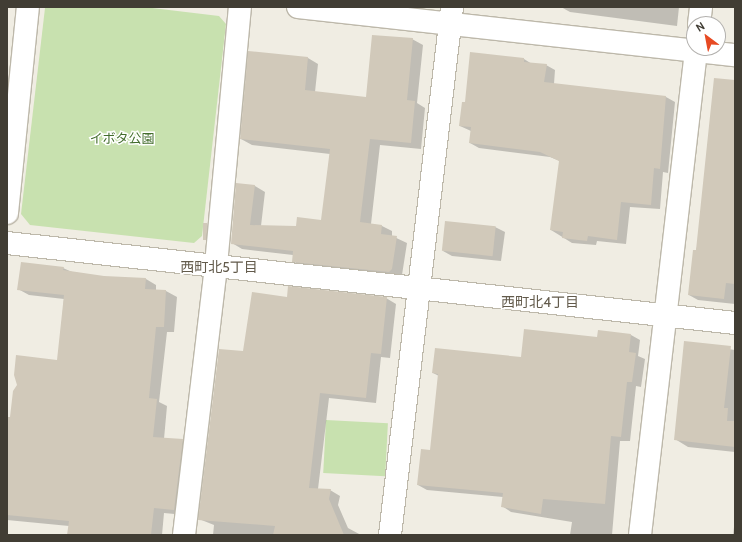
<!DOCTYPE html>
<html>
<head>
<meta charset="utf-8">
<style>
	body { margin:0 }
	#map { position:relative; width:742px; height:542px; overflow:hidden; background:#f0ede3; font-family:Cabin,"Noto Sans JP",sans-serif }
	div>[style] { position:absolute }
	[style*='--x'] { left:calc(var(--x)*1px); top:calc(var(--y)*1px); width:calc(var(--w)*1px); rotate:calc(var(--a)*1deg) }
	.green>* { inset:0; background:#c8e1af; transform-origin:0 0 }
	.shadow>* { inset:0; background:#0003 }
	.building>* { inset:0; background:#d1c9ba; transform-origin:0 0 }
	.roads { filter:drop-shadow(1px 0 #bdb8aa) drop-shadow(-1px 0 #bdb8aa) drop-shadow(0 1px #bdb8aa) drop-shadow(0 -1px #bdb8aa) }
	.minor>* { height:22px; margin:-11px; padding:0 11px; transform-origin:11px; border-radius:11px; background:#fff }
	span { translate:-50% -50%; white-space:nowrap; text-align:center; line-height:1.15; -webkit-text-stroke:3px #fff; paint-order:stroke }
	.park-label { font-size:13px; color:#436d2d }
	.neighbourhood-label { font-size:14px; color:#635b4c }
	.frame { position:absolute; inset:0; border:8px solid #413d34; pointer-events:none }
	.north { position:absolute; left:686px; top:16px; width:40px; height:40px; box-sizing:border-box; background:#fff; border:1px solid #b3b1ae; border-radius:50%; rotate:328deg; font-size:11px; font-weight:700; line-height:16px; text-align:center; color:#413d34 }
	.north::after { content:''; display:block; margin:auto; width:14px; height:18px; background:#e74a23; clip-path:polygon(50% 0,100% 100%,50% 72%,0 100%) }
</style>
</head>
<body>
<div id="map">
	<div class="green">
		<div style="clip-path:polygon(144px 7px,219px 16px,226px 24px,202px 236px,194px 243px,30px 225px,21px 214px,45px 8px)"></div>
		<div style="left:326px;top:420px;width:62px;height:53px;rotate:3deg"></div>
	</div>
	<div class="shadow">
		<div style="clip-path:polygon(561px 7px,679px 7px,677px 26px,570px 12px)"></div>
		<div style="clip-path:polygon(412px 39px,423px 45px,417px 103px,425px 108px,421px 149px,380px 145px,371px 224px,382px 226px,392px 231px,392px 236px,407px 243px,402px 275px,303px 267px,293px 261px,293px 255px,242px 249px,232px 243px,237px 184px,255px 186px,265px 192px,261px 226px,297px 227px,322px 221px,330px 154px,252px 145px,241px 139px,249px 52px,308px 58px,318px 64px,315px 92px,367px 98px)"></div>
		<div style="clip-path:polygon(471px 53px,524px 59px,532px 64px,546px 65px,555px 70px,554px 84px,666px 97px,675px 102px,668px 173px,663px 172px,660px 209px,630px 207px,626px 244px,597px 241px,596px 245px,572px 243px,551px 230px,560px 161px,550px 157px,479px 148px,470px 143px,471px 131px,460px 126px,466px 103px)"></div>
		<div style="clip-path:polygon(735px 80px,735px 304px,698px 300px,689px 295px,696px 251px)"></div>
		<div style="clip-path:polygon(495px 227px,505px 232px,501px 261px,452px 256px,443px 251px)"></div>
		<div style="clip-path:polygon(63px 268px,72px 272px,104px 277px,146px 279px,156px 285px,156px 290px,166px 291px,177px 297px,174px 332px,167px 332px,159px 402px,167px 406px,164px 439px,182px 440px,193px 446px,185px 515px,164px 513px,162px 535px,68px 535px,69px 526px,7px 520px,7px 418px,11px 418px,58px 361px,64px 299px,29px 295px,18px 289px)"></div>
		<div style="clip-path:polygon(288px 298px,386px 298px,396px 304px,390px 358px,381px 357px,376px 403px,329px 398px,318px 489px,330px 490px,340px 496px,338px 505px,348px 528px,361px 535px,213px 535px,214px 525px,199px 519px,244px 352px)"></div>
		<div style="clip-path:polygon(631px 335px,640px 340px,638px 356px,645px 359px,641px 387px,636px 386px,630px 441px,620px 441px,612px 535px,570px 535px,572px 522px,511px 512px,502px 506px,503px 497px,427px 490px,418px 485px,431px 451px,439px 376px,433px 373px,522px 358px,598px 338px)"></div>
		<div style="clip-path:polygon(685px 343px,735px 350px,735px 452px,688px 447px,675px 439px)"></div>
		<div style="clip-path:polygon(735px 519px,735px 535px,733px 535px)"></div>
	</div>
	<div class="building">
		<div style="clip-path:polygon(372px 35px,413px 38px,407px 100px,415px 101px,411px 143px,370px 139px,360px 222px,382px 225px,381px 234px,397px 236px,392px 269px,389px 272px,292px 262px,293px 251px,231px 244px,236px 183px,255px 185px,250px 225px,296px 226px,297px 217px,321px 220px,330px 149px,240px 139px,248px 51px,308px 57px,305px 90px,366px 97px)"></div>
		<div style="clip-path:polygon(470px 52px,524px 58px,524px 62px,547px 64px,544px 82px,666px 96px,660px 169px,654px 168px,651px 205px,621px 202px,617px 240px,588px 236px,587px 241px,562px 238px,563px 232px,550px 230px,559px 161px,540px 152px,469px 143px,471px 127px,459px 126px,462px 102px,465px 102px)"></div>
		<div style="clip-path:polygon(714px 78px,735px 80px,735px 284px,726px 283px,724px 299px,688px 295px,693px 250px,696px 250px)"></div>
		<div style="left:445px;top:221px;width:51px;height:30px;rotate:6deg"></div>
		<div style="left:203px;top:223px;width:4px;height:17px"></div>
		<div style="clip-path:polygon(21px 262px,64px 267px,63px 270px,104px 276px,146px 278px,145px 289px,166px 290px,164px 327px,156px 327px,149px 398px,157px 399px,153px 437px,183px 439px,174px 510px,154px 508px,151px 535px,67px 535px,69px 521px,7px 515px,7px 417px,10px 417px,13px 391px,17px 385px,14px 375px,16px 355px,57px 360px,64px 295px,17px 290px)"></div>
		<div style="clip-path:polygon(288px 286px,387px 297px,381px 354px,371px 353px,366px 398px,320px 393px,309px 488px,331px 489px,329px 499px,344px 535px,273px 535px,275px 526px,198px 520px,219px 349px,243px 351px,252px 292px,287px 297px)"></div>
		<div style="clip-path:polygon(524px 329px,597px 337px,598px 330px,631px 334px,629px 352px,636px 353px,632px 382px,627px 382px,621px 437px,611px 436px,605px 504px,543px 499px,541px 514px,501px 507px,503px 493px,417px 485px,421px 449px,430px 450px,438px 374px,432px 373px,435px 348px,521px 357px)"></div>
		<div style="clip-path:polygon(684px 341px,731px 346px,724px 408px,728px 408px,727px 421px,735px 421px,735px 447px,674px 440px)"></div>
	</div>
	<div class="roads">
		<div class="minor">
			<div style="--x:298;--y:7;--w:440;--a:6.3"></div>
			<div style="--x:699;--y:24;--w:17;--a:-83"></div>
			<div style="--x:7;--y:213;--w:207;--a:-84.2"></div>
			<div style="--x:7;--y:243;--w:732;--a:6.27"></div>
			<div style="--x:184;--y:535;--w:272;--a:-83.2"></div>
			<div style="--x:216;--y:265;--w:259;--a:-84.7"></div>
			<div style="--x:390;--y:535;--w:532;--a:-83.3"></div>
			<div style="--x:640;--y:535;--w:490;--a:-83.4"></div>
		</div>
	</div>
	<div class="park-label">
		<span style="left:122px;top:138px">イボタ公園</span>
	</div>
	<div class="neighbourhood-label">
		<span style="left:219px;top:267px">西町北5丁目</span>
		<span style="left:540px;top:302px">西町北4丁目</span>
	</div>
	<div class="frame"></div>
	<div class="north">N</div>
</div>
</body>
</html>
